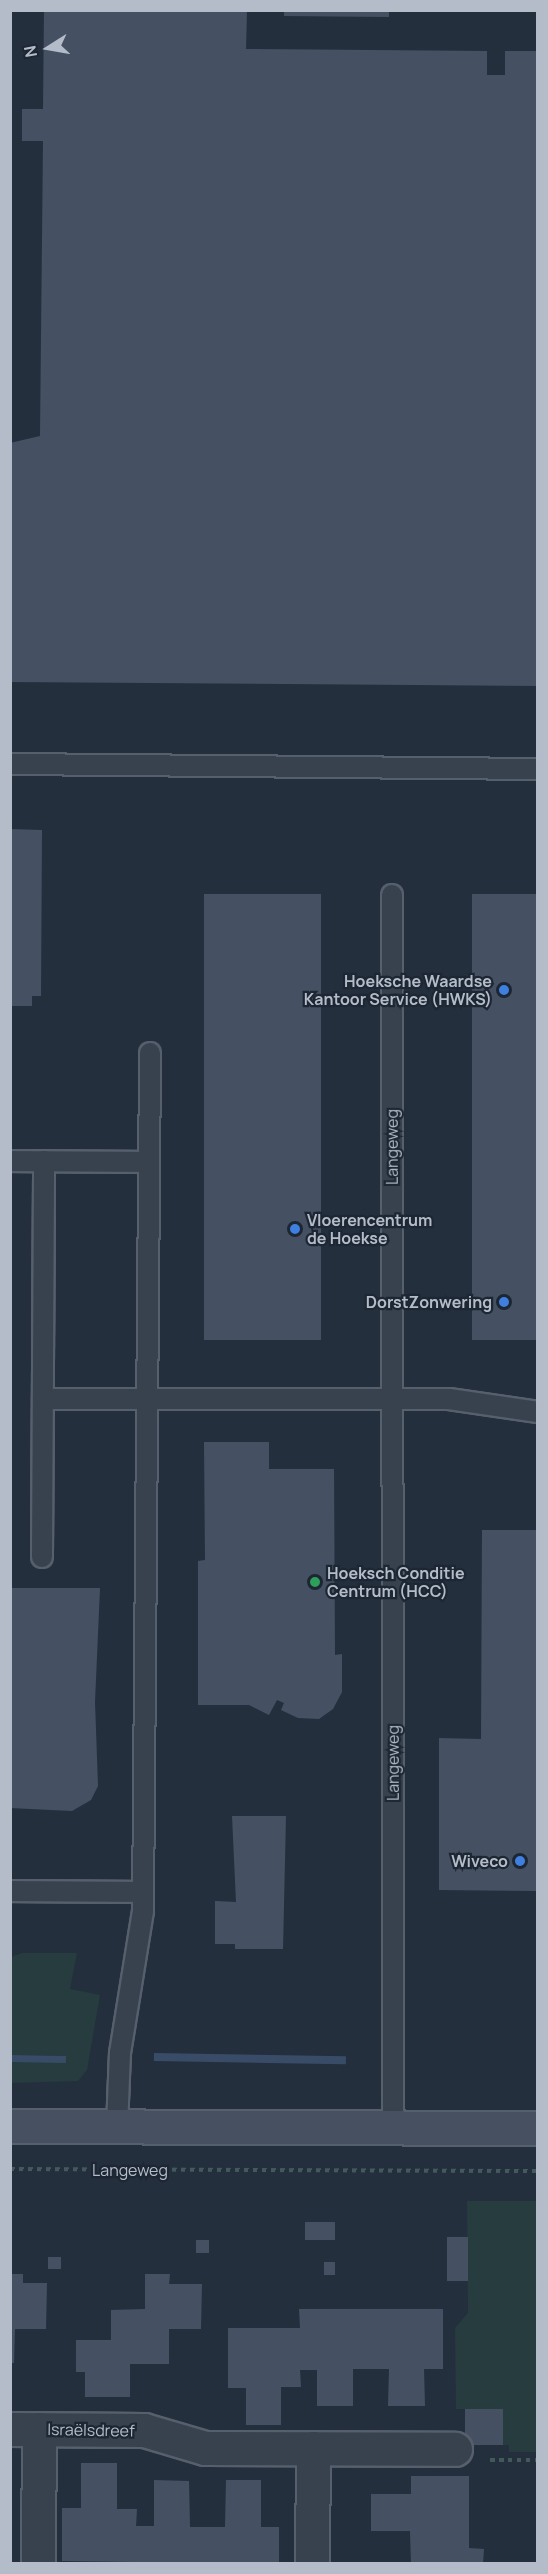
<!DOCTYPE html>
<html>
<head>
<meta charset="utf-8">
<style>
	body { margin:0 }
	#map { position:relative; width:548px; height:2574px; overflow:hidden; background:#242f3e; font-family:Manrope,sans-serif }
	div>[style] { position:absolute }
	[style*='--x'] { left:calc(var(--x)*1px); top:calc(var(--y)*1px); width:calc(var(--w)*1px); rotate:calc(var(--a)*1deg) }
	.green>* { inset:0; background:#263c3f }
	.water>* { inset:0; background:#394c67; transform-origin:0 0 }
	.building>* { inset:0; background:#455162; transform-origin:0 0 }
	.path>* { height:4px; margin-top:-2px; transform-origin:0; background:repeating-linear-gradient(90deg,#44595c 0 4.5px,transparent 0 9px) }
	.roads { filter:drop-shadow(2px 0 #565f6c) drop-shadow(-2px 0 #565f6c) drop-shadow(0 2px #565f6c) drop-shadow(0 -2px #565f6c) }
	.lane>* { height:20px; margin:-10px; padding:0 10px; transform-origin:10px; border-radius:10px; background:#38414e }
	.street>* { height:33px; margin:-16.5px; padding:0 16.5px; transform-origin:16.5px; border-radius:16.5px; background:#38414e }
	.secondary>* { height:33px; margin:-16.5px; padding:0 16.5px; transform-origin:16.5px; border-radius:16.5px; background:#465061 }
	.dots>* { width:16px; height:16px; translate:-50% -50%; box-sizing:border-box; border:3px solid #1d2633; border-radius:50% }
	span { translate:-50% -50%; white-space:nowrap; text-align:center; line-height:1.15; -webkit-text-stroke:4.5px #1d2633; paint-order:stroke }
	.poi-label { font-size:16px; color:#b4bcc9; font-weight:700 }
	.right { translate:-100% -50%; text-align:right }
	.left { translate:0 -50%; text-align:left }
	.street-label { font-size:16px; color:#b4bcc9 }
	.frame { position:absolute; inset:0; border:12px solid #b4bcc9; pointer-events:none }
	.north { position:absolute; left:18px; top:18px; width:60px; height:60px; -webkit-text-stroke:4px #1d2633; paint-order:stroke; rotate:259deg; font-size:16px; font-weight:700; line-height:24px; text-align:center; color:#b4bcc9 }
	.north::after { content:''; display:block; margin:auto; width:21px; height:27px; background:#b4bcc9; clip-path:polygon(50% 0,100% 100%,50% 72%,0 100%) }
</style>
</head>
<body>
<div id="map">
	<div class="green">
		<div style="clip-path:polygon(22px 1953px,77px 1953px,70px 1989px,100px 1995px,87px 2070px,78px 2081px,11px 2083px,11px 2062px,66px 2062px,65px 2056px,11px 2055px,11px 1957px)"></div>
		<div style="clip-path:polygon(467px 2201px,537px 2201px,537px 2452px,509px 2452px,509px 2445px,503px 2445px,503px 2409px,456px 2409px,455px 2328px,468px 2313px)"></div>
	</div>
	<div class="water">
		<div style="left:154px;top:2053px;width:192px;height:8px;rotate:1deg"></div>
		<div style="left:11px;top:2055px;width:55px;height:7px;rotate:1deg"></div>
	</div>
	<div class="building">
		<div style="clip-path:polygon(44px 10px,247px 10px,246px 49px,487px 51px,487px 75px,505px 75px,505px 51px,538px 51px,538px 686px,10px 682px,10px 443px,40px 436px,43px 141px,22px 141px,22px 109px,43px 109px)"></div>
		<div style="clip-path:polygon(284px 10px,389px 10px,389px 17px,284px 16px)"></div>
		<div style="clip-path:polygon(10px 829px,42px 830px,41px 996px,32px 996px,32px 1006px,10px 1006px)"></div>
		<div style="left:321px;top:894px;width:446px;height:117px;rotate:90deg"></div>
		<div style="left:472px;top:894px;width:66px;height:446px"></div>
		<div style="clip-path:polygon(204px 1442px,269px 1442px,269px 1469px,334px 1469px,335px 1655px,342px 1654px,342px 1692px,333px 1709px,319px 1719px,298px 1718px,281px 1710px,284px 1703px,277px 1700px,269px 1715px,249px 1705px,198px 1705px,198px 1561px,205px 1560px)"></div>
		<div style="clip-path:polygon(482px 1530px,538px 1530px,538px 1891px,439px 1890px,439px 1738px,481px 1739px)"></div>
		<div style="clip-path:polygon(10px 1588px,100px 1588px,95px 1702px,98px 1786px,91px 1800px,72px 1811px,10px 1808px)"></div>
		<div style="clip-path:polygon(232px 1816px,286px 1816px,283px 1949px,235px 1949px,235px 1944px,215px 1944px,215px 1901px,236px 1902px)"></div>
		<div style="left:305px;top:2222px;width:30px;height:18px"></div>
		<div style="left:447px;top:2237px;width:21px;height:44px"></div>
		<div style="left:196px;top:2240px;width:13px;height:13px"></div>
		<div style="left:48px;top:2257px;width:13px;height:12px"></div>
		<div style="left:324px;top:2262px;width:11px;height:13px"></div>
		<div style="clip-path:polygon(10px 2274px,23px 2274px,23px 2283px,47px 2283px,46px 2329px,15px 2329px,14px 2363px,10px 2363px)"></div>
		<div style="clip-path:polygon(145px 2274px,170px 2274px,169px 2284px,202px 2284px,201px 2329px,169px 2329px,169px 2364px,130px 2364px,130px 2397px,85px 2397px,85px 2372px,76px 2372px,76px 2340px,111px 2340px,111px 2310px,145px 2309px)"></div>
		<div style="clip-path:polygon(299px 2309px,443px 2309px,443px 2369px,424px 2369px,425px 2406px,388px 2406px,389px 2369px,353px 2369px,353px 2406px,317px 2406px,317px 2370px,300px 2370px,301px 2387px,281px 2387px,281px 2425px,246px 2425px,246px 2388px,228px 2388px,228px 2328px,300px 2328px)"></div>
		<div style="left:465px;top:2409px;width:38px;height:36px"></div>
		<div style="clip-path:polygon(81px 2463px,117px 2463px,117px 2509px,137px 2509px,136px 2526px,154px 2526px,154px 2480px,189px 2481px,190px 2527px,225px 2527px,226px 2480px,261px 2480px,261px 2527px,279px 2527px,279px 2564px,62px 2561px,62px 2508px,81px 2508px)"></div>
		<div style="clip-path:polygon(411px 2476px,469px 2476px,469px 2548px,484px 2549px,483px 2564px,411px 2564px,410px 2531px,371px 2531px,371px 2494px,411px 2494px)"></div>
	</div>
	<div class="path">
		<div style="--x:10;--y:2169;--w:528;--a:0.22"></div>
		<div style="--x:490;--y:2460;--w:48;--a:0"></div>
	</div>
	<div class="roads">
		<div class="lane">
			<div style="--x:10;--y:764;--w:528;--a:0.54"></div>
			<div style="--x:392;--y:895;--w:1233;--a:89.95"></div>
			<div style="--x:10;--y:1161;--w:139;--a:0.4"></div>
			<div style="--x:43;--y:1399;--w:406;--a:0"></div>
			<div style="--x:449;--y:1399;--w:90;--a:8.3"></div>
			<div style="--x:42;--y:1557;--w:396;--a:-89.7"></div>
			<div style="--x:10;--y:1891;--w:133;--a:0.4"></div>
			<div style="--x:117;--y:2127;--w:74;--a:-87.7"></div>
			<div style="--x:120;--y:2053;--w:144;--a:-80.8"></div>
			<div style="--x:143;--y:1911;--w:858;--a:-89.53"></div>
		</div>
		<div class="street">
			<div style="--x:10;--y:2429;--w:134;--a:0.4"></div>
			<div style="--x:144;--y:2430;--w:64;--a:16.4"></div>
			<div style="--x:205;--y:2448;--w:250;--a:0.2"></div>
			<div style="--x:38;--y:2564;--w:135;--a:-89.6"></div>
			<div style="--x:312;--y:2564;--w:116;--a:-89.5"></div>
		</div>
		<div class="secondary">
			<div style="--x:10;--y:2126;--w:528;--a:0.22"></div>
		</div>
	</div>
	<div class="dots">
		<div style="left:504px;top:990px;background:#3f7fe0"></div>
		<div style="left:295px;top:1229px;background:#3f7fe0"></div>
		<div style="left:504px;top:1302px;background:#3f7fe0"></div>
		<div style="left:315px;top:1582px;background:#2e9e5b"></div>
		<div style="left:520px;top:1861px;background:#3f7fe0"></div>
	</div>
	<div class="poi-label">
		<span class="right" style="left:492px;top:990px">Hoeksche Waardse<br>Kantoor Service (HWKS)</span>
		<span class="left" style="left:307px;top:1229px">Vloerencentrum<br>de Hoekse</span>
		<span class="right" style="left:492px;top:1302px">DorstZonwering</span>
		<span class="left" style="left:327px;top:1582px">Hoeksch Conditie<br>Centrum (HCC)</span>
		<span class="right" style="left:508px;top:1861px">Wiveco</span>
	</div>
	<div class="street-label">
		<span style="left:392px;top:1147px;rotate:-90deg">Langeweg</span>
		<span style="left:393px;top:1763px;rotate:-90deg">Langeweg</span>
		<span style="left:130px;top:2170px">Langeweg</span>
		<span style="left:91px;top:2430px;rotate:1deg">Israëlsdreef</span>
	</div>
	<div class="frame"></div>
	<div class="north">N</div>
</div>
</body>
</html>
